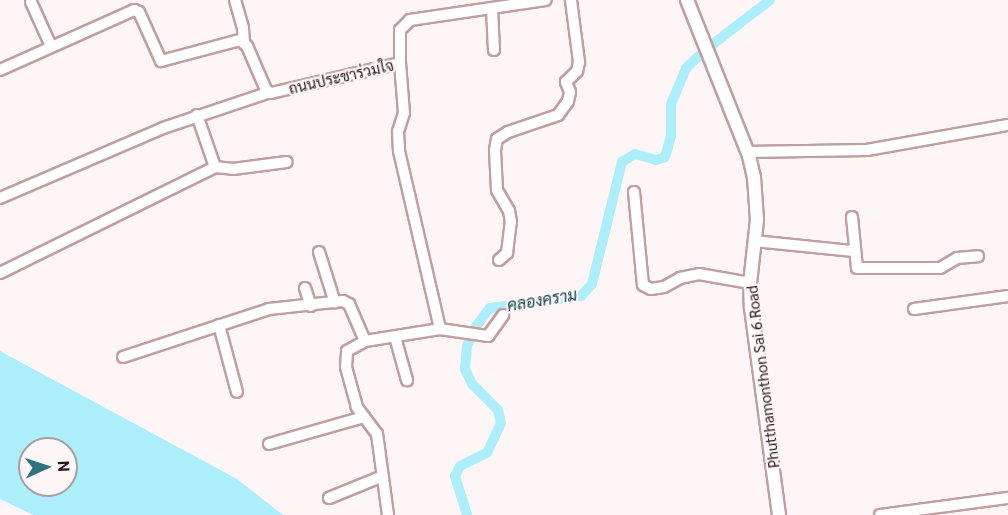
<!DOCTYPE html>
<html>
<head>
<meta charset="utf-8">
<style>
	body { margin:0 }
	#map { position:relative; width:1008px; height:515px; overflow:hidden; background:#fef6f6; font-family:Georgia,Sarabun,serif }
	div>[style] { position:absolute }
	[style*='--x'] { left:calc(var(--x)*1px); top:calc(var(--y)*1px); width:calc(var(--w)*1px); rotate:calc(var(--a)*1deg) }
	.water>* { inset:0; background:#aceefa }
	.canal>* { height:10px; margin:-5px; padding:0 5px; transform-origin:5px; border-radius:5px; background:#aceefa }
	.roads { filter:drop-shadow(2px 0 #c19ea1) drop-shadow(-2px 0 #c19ea1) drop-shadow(0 2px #c19ea1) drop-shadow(0 -2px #c19ea1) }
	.minor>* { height:10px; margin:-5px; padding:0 5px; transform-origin:5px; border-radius:5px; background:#fff }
	.major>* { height:12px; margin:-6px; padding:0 6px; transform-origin:6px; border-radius:6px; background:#fff }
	span { translate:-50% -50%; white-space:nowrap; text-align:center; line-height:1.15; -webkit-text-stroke:4.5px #fef6f6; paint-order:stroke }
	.street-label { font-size:15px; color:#271a1b }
	.water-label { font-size:16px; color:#0e4750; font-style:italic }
	.north { position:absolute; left:18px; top:437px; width:60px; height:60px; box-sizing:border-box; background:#fef6f6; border:2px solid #a89e9e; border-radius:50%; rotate:87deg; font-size:16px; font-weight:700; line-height:24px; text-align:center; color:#271a1b }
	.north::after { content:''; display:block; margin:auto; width:21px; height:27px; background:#2d7480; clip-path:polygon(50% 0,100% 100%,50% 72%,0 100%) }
</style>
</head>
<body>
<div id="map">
	<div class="water">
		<div style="clip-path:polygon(evenodd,0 351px,237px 479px,283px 515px,33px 515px,0 499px,0 351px,30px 449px,66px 449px,66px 485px,30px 485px,30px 449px)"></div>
	</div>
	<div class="canal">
		<div style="--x:713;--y:44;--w:72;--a:-37.7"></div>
		<div style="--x:467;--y:515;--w:41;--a:-107.1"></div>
		<div style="--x:455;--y:476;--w:11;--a:-63"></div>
		<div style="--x:460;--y:466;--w:30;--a:-26"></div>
		<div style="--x:487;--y:453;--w:33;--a:-65"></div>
		<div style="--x:501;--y:423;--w:13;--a:-103"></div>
		<div style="--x:498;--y:410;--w:37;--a:-135"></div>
		<div style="--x:472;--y:384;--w:17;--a:-115"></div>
		<div style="--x:465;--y:369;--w:23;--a:-85"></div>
		<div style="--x:467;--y:346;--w:23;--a:-65"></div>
		<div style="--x:477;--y:325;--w:21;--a:-53"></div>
		<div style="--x:490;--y:308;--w:92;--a:-7.5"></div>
		<div style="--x:581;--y:296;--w:16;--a:-47"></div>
		<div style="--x:592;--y:284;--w:126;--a:-76.2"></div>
		<div style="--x:622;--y:162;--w:15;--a:-32"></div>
		<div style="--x:635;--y:154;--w:22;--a:16"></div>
		<div style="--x:656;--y:160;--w:9;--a:-18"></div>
		<div style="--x:665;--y:157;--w:22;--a:-74"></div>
		<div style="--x:671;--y:136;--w:32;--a:-90"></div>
		<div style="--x:671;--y:104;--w:39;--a:-67"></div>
		<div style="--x:686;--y:68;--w:18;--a:-43"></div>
	</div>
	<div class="roads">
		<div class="minor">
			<div style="--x:235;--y:0;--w:29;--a:74"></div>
			<div style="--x:243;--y:28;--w:14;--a:86"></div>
			<div style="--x:31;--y:2;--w:48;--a:65.6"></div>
			<div style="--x:492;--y:8;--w:42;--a:87.3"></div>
			<div style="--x:400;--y:63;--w:50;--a:85.4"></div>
			<div style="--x:404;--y:113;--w:20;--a:108"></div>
			<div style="--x:398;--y:132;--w:19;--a:87"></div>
			<div style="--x:399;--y:151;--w:183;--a:77"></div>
			<div style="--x:0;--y:70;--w:147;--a:-24.1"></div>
			<div style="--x:134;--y:10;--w:5;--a:22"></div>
			<div style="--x:139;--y:12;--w:54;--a:65.8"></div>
			<div style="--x:161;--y:61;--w:82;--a:-14.9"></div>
			<div style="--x:240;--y:40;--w:9;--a:41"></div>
			<div style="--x:247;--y:46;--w:48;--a:66.6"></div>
			<div style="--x:266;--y:90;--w:6;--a:31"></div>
			<div style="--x:271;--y:93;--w:132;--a:-13.1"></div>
			<div style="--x:400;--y:63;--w:33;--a:-90"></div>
			<div style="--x:400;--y:30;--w:14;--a:-45"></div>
			<div style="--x:410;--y:20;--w:137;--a:-8.4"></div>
			<div style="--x:747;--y:152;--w:120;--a:-1"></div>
			<div style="--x:867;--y:150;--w:143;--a:-10.1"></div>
			<div style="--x:215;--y:167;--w:18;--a:6"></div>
			<div style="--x:233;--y:169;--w:54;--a:-7.4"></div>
			<div style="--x:634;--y:192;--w:93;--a:84.5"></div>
			<div style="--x:643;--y:285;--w:9;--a:27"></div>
			<div style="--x:651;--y:289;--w:13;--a:-9"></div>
			<div style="--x:664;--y:287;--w:18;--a:-29"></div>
			<div style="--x:680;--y:278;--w:19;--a:-12"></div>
			<div style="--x:699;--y:274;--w:52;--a:10"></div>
			<div style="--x:0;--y:198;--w:177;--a:-23.2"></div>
			<div style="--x:163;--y:128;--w:110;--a:-18.6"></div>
			<div style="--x:852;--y:217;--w:51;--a:84.4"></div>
			<div style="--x:857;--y:268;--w:83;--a:0"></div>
			<div style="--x:940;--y:268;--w:20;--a:-30"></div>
			<div style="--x:957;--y:258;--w:21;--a:-5"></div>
			<div style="--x:754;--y:241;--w:100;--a:5.8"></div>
			<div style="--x:319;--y:252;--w:53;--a:72.6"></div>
			<div style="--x:499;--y:260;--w:11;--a:-41"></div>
			<div style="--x:507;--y:253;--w:31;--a:-83"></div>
			<div style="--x:511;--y:222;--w:11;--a:-100"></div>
			<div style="--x:509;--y:211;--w:24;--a:-120"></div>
			<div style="--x:497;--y:190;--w:40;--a:-92.9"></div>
			<div style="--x:495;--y:150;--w:11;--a:-80"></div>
			<div style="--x:497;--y:139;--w:13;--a:-32"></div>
			<div style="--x:508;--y:132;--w:53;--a:-18.8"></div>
			<div style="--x:558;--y:115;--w:17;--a:-54"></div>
			<div style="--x:568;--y:101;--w:9;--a:-77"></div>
			<div style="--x:570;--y:92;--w:11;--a:-112"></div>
			<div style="--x:566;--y:82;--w:16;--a:-45"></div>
			<div style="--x:577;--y:71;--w:9;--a:-77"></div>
			<div style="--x:579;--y:62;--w:63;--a:-97.4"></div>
			<div style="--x:0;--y:273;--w:240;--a:-26.2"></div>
			<div style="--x:215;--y:167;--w:55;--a:-109.1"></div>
			<div style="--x:305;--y:288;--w:19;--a:72"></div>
			<div style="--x:914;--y:309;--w:95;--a:-7.9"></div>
			<div style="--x:219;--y:325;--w:69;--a:75"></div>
			<div style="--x:395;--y:337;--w:45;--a:74.4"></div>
			<div style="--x:123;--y:357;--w:154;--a:-18.2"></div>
			<div style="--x:269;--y:309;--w:74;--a:-6.2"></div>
			<div style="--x:343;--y:301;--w:7;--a:27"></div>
			<div style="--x:349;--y:304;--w:40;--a:66.6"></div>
			<div style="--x:269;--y:444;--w:99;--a:-15.9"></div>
			<div style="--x:329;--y:498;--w:58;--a:-22.2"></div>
			<div style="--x:388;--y:515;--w:82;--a:-97.7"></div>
			<div style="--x:377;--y:434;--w:34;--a:-127"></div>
			<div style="--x:357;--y:407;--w:41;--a:-105.4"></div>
			<div style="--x:346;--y:367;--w:16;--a:-86"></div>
			<div style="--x:347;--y:351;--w:21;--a:-29"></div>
			<div style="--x:365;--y:341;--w:76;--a:-9.1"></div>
			<div style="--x:440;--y:329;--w:49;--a:8.3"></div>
			<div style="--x:488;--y:336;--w:26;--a:-54"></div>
			<div style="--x:880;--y:515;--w:129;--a:-7.6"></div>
		</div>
		<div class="major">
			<div style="--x:687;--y:0;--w:168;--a:68.3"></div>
			<div style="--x:749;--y:156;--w:22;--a:77"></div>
			<div style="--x:754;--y:177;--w:43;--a:86"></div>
			<div style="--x:757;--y:220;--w:63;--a:96.3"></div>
			<div style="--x:750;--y:283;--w:25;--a:88"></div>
			<div style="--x:751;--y:308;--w:209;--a:82.3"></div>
		</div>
	</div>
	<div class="street-label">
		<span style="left:341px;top:76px;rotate:-13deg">ถนนประชาร่วมใจ</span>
		<span style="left:762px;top:377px;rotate:-97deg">Phutthamonthon Sai 6 Road</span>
	</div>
	<div class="water-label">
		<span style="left:542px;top:300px;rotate:-9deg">คลองคราม</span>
	</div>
	<div class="north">N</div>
</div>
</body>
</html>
